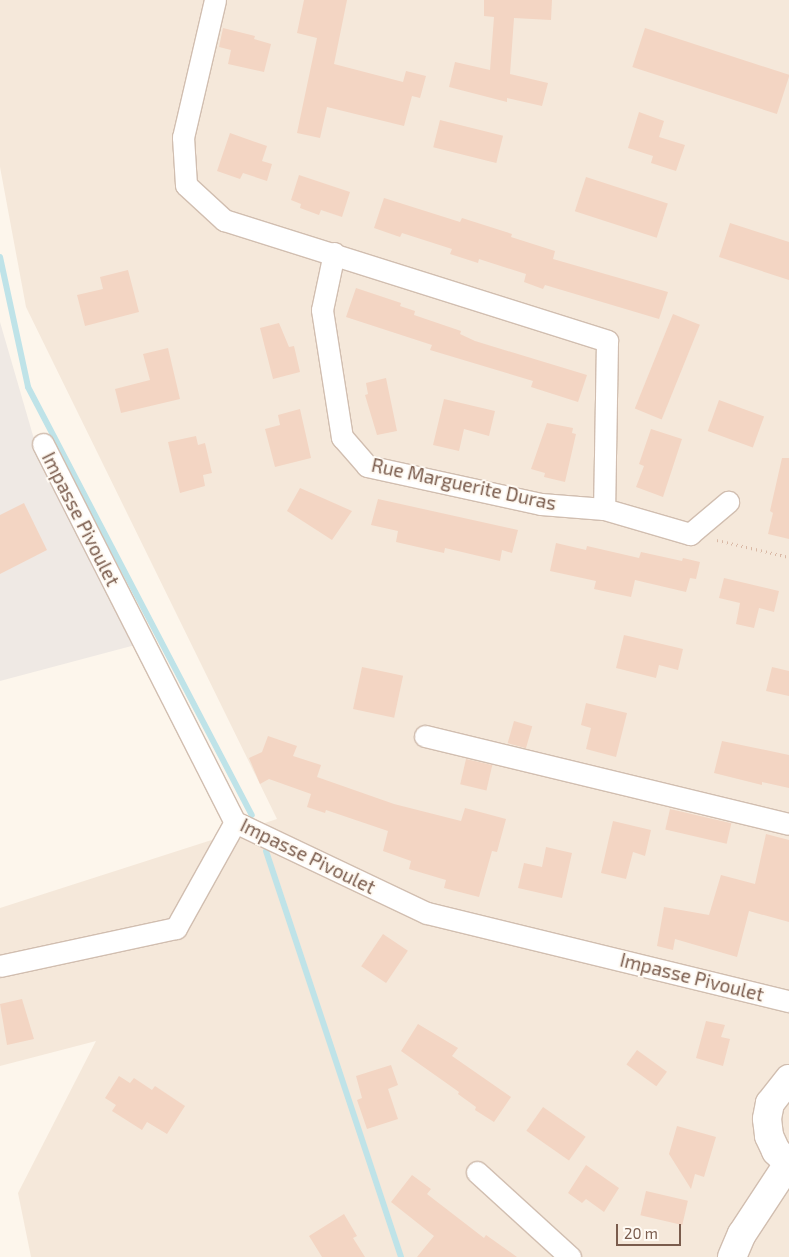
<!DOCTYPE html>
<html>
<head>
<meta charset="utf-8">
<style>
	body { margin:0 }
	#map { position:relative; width:789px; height:1257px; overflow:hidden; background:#fdf6ec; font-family:"Exo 2",sans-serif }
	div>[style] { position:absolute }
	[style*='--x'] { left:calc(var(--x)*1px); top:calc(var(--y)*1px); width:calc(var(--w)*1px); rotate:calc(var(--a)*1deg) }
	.residential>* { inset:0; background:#f5e8da }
	.industrial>* { inset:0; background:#efe9e4 }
	.stream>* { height:6px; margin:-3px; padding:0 3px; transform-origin:3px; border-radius:3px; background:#bfe3e8 }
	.building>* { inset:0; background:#f3d5c3; transform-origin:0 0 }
	.path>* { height:3px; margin-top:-1.5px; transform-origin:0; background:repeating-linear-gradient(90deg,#d9b8a5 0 1px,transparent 0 5px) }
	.roads { filter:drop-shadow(1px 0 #d1beb0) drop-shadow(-1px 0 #d1beb0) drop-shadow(0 1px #d1beb0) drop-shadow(0 -1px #d1beb0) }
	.minor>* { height:21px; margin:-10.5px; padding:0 10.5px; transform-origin:10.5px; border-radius:10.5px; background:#fff }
	.secondary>* { height:28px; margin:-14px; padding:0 14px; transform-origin:14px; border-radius:14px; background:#fff }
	span { translate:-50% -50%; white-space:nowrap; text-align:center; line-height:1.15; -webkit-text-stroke:4px #fffaf3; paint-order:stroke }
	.street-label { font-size:19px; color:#7a5c4d }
	.scale { position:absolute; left:616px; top:1224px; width:65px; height:22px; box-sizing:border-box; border:2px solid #7a5c4d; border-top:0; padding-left:6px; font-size:15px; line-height:18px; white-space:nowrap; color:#7a5c4d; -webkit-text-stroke:4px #fffaf3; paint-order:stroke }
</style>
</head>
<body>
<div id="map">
	<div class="residential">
		<div style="clip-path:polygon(0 0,789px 0,789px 1257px,31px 1257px,18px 1193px,96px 1041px,0 1066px,0 908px,277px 819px,26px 307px,0 167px)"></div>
	</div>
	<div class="industrial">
		<div style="clip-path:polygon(0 322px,34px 439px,154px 640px,0 681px)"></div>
	</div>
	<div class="stream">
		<div style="--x:0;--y:257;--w:133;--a:77.8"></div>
		<div style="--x:28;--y:387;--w:483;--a:62.4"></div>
		<div style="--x:266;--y:851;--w:428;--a:71.6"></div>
	</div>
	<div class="building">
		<div style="clip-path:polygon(304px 0,347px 0,334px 64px,403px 82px,406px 71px,426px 76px,420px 98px,412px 96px,404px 126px,327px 107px,320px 138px,297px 133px,317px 38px,297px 33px)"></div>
		<div style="clip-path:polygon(484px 0,552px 0,551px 20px,514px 18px,510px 74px,548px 83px,542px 106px,507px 98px,507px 102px,449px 87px,455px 62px,490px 70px,494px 17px,484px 16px)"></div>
		<div style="clip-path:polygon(223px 28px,255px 36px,254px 39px,271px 44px,264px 72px,228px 64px,231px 50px,219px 47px)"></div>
		<div style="left:645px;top:28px;width:152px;height:41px;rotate:18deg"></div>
		<div style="clip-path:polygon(639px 112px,664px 121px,659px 137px,685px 145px,676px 171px,651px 163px,653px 156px,628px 148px)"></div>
		<div style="left:440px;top:120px;width:65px;height:28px;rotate:14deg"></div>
		<div style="clip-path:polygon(230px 133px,267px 146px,262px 161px,272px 164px,267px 181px,243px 173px,240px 179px,217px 171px)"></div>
		<div style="clip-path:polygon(299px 175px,350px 192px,342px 217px,321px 210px,319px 215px,300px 208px,301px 204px,291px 200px)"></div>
		<div style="left:586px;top:177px;width:86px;height:36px;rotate:18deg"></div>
		<div style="clip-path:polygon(384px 198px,460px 222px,462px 218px,512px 234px,511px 237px,555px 251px,553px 259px,668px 292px,659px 319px,545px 285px,543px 289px,524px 282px,526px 274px,479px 259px,478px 263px,450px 254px,452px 249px,402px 233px,400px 237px,374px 228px)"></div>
		<div style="clip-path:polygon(730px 223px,789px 242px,789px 280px,719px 257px)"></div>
		<div style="clip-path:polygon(128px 270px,139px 312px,85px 326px,77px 295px,103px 289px,100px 277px)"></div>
		<div style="clip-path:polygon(356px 288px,401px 303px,400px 306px,415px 311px,414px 315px,461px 331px,460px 334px,475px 341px,587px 375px,578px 402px,531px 387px,533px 381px,430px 350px,432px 345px,346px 317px)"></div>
		<div style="left:673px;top:314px;width:29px;height:102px;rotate:22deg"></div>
		<div style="clip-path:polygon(279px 323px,289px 347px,294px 346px,300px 372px,273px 379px,260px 328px)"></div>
		<div style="clip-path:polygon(168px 348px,180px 399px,121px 413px,115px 389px,150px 380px,143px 354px)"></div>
		<div style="clip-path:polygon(386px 378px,397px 431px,377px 435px,365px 395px,368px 394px,366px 383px)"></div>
		<div style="clip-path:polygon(444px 399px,495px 411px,489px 436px,464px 429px,459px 451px,433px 445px)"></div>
		<div style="left:719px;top:400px;width:48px;height:33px;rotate:20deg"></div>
		<div style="clip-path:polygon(300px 409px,311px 458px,275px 467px,265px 429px,280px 425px,278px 415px)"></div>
		<div style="clip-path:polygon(547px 423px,573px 428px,572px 433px,576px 434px,565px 482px,544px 477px,545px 473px,531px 469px)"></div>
		<div style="clip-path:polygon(651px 429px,682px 439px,663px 497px,636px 487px,644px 466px,639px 464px)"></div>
		<div style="clip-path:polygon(196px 436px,198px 445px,205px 443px,212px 473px,203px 475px,205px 486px,180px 493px,168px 442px)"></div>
		<div style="clip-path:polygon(782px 458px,789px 458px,789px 539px,768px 534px,773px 513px,770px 511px)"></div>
		<div style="clip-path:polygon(300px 488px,352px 511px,332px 540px,287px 511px)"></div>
		<div style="clip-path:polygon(378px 499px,518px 530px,512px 553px,502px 550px,500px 561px,445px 548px,444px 553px,396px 542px,398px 531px,371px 525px)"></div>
		<div style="clip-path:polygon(24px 503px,47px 550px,0 574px,0 515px)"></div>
		<div style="clip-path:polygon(556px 543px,586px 550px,587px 546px,639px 558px,641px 552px,682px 561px,683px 558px,700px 562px,696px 579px,690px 578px,686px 592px,635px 580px,631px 597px,594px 589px,596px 581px,550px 571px)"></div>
		<div style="clip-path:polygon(724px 578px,779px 591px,774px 612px,759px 608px,754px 628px,736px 624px,740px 603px,719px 598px)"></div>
		<div style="clip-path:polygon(624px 635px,683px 649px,678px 670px,659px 665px,656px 678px,616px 668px)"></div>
		<div style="left:362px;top:667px;width:42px;height:43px;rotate:12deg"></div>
		<div style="clip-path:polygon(772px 667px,789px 671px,789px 696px,766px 691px)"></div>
		<div style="clip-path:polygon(586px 703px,627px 713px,616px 757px,586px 749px,591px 728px,581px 725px)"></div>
		<div style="left:514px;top:721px;width:19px;height:23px;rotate:16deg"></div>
		<div style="clip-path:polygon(268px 736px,297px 746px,293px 756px,321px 765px,317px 777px,394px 804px,461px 821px,465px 808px,506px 819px,497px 852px,492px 851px,479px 897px,444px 888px,446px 880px,409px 869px,411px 861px,383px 851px,388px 831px,326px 810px,325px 813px,307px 807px,311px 794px,269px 779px,260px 784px,249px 758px,262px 752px)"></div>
		<div style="clip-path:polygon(722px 741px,789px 755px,789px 788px,762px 782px,762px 785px,714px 773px)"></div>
		<div style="left:466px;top:759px;width:27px;height:26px;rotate:13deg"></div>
		<div style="left:670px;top:809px;width:63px;height:21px;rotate:13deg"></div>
		<div style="clip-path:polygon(613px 821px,651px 830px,645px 856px,633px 852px,626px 879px,601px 873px)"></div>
		<div style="clip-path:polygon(766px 834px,789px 840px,789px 922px,749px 911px,737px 957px,675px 939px,673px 950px,657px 946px,664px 907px,709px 915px,721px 875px,755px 884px)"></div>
		<div style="clip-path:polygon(546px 847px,572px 853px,562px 898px,518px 888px,524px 863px,542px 867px)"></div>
		<div style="left:383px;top:934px;width:30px;height:39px;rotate:34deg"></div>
		<div style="clip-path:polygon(22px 999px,34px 1039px,7px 1045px,0 1004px)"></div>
		<div style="clip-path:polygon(706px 1021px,725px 1025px,721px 1037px,730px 1039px,723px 1066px,696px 1058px)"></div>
		<div style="clip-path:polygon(418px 1024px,458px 1048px,452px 1056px,511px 1097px,494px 1122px,475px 1110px,476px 1107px,458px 1094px,459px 1092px,401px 1051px)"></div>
		<div style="left:637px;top:1050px;width:37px;height:18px;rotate:36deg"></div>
		<div style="clip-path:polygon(391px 1065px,398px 1085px,388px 1089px,398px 1119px,367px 1129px,357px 1100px,362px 1098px,356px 1076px)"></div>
		<div style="clip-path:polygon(119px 1076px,130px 1083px,134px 1078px,152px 1090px,155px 1086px,185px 1106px,167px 1134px,147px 1122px,142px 1130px,112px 1111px,116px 1105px,105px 1098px)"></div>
		<div style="left:543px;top:1107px;width:52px;height:29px;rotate:35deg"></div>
		<div style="clip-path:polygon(677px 1126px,716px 1137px,704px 1177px,695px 1174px,691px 1189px,669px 1154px)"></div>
		<div style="clip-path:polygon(586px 1165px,619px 1188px,604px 1212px,586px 1199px,582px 1203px,568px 1193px)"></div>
		<div style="clip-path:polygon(412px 1175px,431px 1189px,427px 1194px,436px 1201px,484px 1238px,486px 1235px,517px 1257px,417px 1257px,434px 1236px,391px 1202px)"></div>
		<div style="left:646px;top:1191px;width:43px;height:25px;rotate:13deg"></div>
		<div style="clip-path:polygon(344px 1214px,357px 1236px,353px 1238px,365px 1257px,322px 1257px,309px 1236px)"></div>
	</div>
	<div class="path">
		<div style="--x:717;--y:540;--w:74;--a:13.3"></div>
	</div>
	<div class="roads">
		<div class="minor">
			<div style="--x:215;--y:0;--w:141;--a:103.1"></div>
			<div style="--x:183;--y:137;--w:48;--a:86.4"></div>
			<div style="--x:186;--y:185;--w:52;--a:42.6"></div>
			<div style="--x:224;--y:220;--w:402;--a:17.5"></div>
			<div style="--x:607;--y:341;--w:168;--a:91"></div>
			<div style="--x:604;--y:509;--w:90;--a:16.2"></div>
			<div style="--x:690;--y:534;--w:50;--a:-40.1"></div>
			<div style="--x:334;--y:253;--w:58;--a:101.9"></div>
			<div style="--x:322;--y:310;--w:129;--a:81.1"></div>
			<div style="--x:342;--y:437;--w:38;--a:49"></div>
			<div style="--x:367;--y:466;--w:178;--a:12.3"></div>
			<div style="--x:541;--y:504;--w:63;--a:4.5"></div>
			<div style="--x:43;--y:444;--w:424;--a:63.1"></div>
			<div style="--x:235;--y:822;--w:212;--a:25.4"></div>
			<div style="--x:427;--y:913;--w:373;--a:13.7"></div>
			<div style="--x:425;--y:736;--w:374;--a:13.6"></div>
			<div style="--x:0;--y:966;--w:180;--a:-12.2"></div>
			<div style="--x:176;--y:928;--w:121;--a:-60.9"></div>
			<div style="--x:477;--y:1172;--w:126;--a:42.4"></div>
		</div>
		<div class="secondary">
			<div style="--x:789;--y:1079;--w:31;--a:128"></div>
			<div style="--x:770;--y:1103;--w:16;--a:101"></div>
			<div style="--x:767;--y:1119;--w:17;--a:83"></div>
			<div style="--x:769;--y:1136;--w:17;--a:65"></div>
			<div style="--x:776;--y:1151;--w:18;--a:45"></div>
			<div style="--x:732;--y:1257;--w:25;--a:-67"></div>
			<div style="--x:742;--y:1234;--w:84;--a:-56.7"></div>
		</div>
	</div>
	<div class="street-label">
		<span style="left:464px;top:484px;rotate:12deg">Rue Marguerite Duras</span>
		<span style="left:81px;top:519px;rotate:63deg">Impasse Pivoulet</span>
		<span style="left:308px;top:856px;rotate:26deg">Impasse Pivoulet</span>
		<span style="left:692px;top:977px;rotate:14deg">Impasse Pivoulet</span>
	</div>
	<div class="scale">20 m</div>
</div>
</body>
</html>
